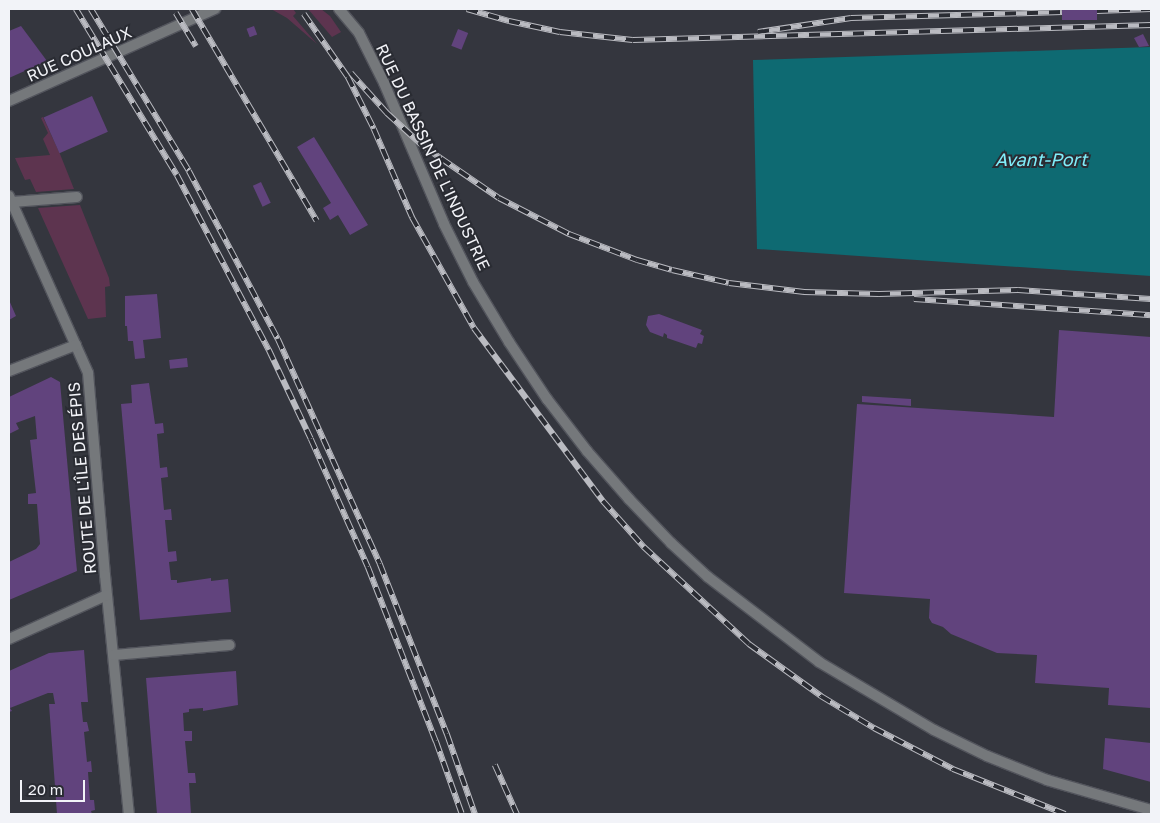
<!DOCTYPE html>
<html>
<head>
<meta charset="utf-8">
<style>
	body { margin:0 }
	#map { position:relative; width:1160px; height:823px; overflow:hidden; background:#34363e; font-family:"Golos Text",sans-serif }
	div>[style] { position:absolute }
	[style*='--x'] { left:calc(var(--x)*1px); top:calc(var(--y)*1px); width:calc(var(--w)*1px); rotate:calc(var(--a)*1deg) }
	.green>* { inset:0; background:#5d344f }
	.water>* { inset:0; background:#0e6a72 }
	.building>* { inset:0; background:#61437d; transform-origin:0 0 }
	.roads { filter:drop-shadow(1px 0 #52545c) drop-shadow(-1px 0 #52545c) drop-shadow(0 1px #52545c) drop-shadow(0 -1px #52545c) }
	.service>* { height:10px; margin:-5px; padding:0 5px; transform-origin:5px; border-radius:5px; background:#75787b }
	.minor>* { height:10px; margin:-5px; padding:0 5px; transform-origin:5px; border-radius:5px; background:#75787b }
	.rail>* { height:5.5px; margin-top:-2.75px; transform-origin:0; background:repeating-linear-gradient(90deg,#2a2c33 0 11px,#babbc1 0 22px); box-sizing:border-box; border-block:1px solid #babbc1 }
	span { translate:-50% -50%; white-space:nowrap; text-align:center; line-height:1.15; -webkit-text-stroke:4px #2a2c33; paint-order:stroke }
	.street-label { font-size:16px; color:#f2f3f8 }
	.water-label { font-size:18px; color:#80eefa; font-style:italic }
	.frame { position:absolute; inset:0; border:10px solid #f2f3f8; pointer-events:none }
	.scale { position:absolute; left:20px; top:780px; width:65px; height:22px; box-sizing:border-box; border:2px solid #f2f3f8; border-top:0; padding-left:6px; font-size:15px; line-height:18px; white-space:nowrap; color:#f2f3f8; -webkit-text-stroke:4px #2a2c33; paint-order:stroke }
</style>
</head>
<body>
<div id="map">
	<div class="green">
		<div style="clip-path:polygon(271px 9px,293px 9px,296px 13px,293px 16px,317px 44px,287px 18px)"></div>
		<div style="clip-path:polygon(308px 9px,321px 9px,330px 16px,341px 32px,332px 37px)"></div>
		<div style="clip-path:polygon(43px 117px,60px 154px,74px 189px,36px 192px,30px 179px,25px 180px,15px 158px,50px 155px,43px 139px,48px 133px,41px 118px)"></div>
		<div style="clip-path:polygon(80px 205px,109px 278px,110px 286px,105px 287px,106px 317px,88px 319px,38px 208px)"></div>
	</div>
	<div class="water">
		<div style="clip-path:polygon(1151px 47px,1151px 276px,757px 249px,753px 60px)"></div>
	</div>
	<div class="building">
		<div style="left:1062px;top:9px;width:35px;height:11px"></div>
		<div style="clip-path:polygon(21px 26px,47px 61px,9px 78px,9px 31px)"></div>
		<div style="left:254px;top:26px;width:9px;height:8px;rotate:69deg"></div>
		<div style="left:458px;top:29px;width:11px;height:18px;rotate:22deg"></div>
		<div style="clip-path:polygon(1143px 34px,1149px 46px,1139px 47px,1134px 38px)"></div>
		<div style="left:92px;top:96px;width:39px;height:53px;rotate:66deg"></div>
		<div style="clip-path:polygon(314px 137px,368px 225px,350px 235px,338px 215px,330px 220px,323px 208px,331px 203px,297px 147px)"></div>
		<div style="left:261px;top:182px;width:23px;height:9px;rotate:65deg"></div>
		<div style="clip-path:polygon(157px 294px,161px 338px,143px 340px,145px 358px,135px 359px,133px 341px,128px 341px,127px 326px,125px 326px,125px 296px)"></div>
		<div style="clip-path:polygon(9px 300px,16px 316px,9px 320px)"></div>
		<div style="clip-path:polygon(659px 314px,702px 330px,700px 334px,704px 336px,702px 344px,698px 343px,696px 348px,667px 338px,667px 335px,664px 333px,663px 337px,650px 332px,646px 325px,648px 316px)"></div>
		<div style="clip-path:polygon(1059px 330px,1151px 337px,1151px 708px,1108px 705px,1109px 688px,1035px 683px,1037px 655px,997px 653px,951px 634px,943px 627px,932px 623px,929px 618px,930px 599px,844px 593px,857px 404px,1054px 417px)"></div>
		<div style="left:187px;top:358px;width:9px;height:18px;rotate:84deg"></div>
		<div style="clip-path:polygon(51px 377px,60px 382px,77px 571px,9px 600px,9px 562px,36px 549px,40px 544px,37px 504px,28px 504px,28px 494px,36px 493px,30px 440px,37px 439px,35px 416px,16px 423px,19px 429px,9px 434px,9px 397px)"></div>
		<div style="clip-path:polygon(149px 383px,155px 424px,163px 423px,164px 433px,157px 434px,160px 468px,167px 467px,168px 477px,161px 478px,164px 510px,171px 509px,172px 520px,165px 520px,168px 552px,176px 551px,177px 561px,169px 562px,171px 580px,177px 580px,177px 583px,211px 578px,211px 581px,228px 579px,231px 612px,140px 620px,121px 404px,132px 403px,131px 385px)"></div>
		<div style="clip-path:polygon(862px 396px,911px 399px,911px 406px,862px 402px)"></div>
		<div style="clip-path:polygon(84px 650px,88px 702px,81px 702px,83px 722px,87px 722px,89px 731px,84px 732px,87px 762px,91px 761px,92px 772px,88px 772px,90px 800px,94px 800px,95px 810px,91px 811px,92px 814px,57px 814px,49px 704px,55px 704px,53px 693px,48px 693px,10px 708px,12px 711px,9px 712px,9px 671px,49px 653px)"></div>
		<div style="clip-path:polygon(236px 671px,238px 705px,203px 711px,203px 708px,189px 709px,189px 712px,183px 713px,184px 731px,192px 731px,192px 741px,185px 741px,188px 773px,195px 773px,196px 783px,189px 783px,191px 814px,157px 814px,146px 678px)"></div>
		<div style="clip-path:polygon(1105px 738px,1151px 743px,1151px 782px,1103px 769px)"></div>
	</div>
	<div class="roads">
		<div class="service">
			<div style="--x:12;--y:202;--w:65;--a:-4.4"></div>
		</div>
		<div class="minor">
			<div style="--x:339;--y:9;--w:31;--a:50"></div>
			<div style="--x:359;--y:33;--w:56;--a:63.4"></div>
			<div style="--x:384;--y:83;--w:153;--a:66.9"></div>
			<div style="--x:444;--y:224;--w:65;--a:63.4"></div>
			<div style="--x:473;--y:282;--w:70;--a:59"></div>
			<div style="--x:509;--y:342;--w:69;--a:56.3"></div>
			<div style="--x:547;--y:399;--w:66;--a:52.4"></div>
			<div style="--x:587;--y:451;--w:64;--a:48.8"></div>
			<div style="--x:629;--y:499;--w:61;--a:46.3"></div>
			<div style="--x:671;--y:543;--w:50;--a:42.6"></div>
			<div style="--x:708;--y:577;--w:140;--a:37.4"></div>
			<div style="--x:819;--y:662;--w:134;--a:30.6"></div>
			<div style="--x:934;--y:730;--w:59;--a:26.1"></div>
			<div style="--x:987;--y:756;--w:65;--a:21.8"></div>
			<div style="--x:1047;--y:780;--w:108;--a:16.1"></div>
			<div style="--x:9;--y:101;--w:226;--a:-24.1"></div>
			<div style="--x:9;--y:196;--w:194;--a:65.9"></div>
			<div style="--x:88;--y:373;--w:203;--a:85.2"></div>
			<div style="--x:105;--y:575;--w:240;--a:84.3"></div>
			<div style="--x:9;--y:371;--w:72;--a:-21.2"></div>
			<div style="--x:9;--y:639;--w:107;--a:-24.2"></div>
			<div style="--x:114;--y:655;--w:116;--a:-4.9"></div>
		</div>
	</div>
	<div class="rail">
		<div style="--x:76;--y:9;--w:194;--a:58.7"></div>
		<div style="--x:177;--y:175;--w:198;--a:62.3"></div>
		<div style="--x:269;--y:350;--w:98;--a:64.7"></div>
		<div style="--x:311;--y:439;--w:140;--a:66"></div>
		<div style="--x:368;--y:567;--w:187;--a:68.7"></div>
		<div style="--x:436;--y:741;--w:77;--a:70.4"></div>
		<div style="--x:91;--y:9;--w:189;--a:58.8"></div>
		<div style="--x:189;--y:171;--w:190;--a:62.1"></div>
		<div style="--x:278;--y:339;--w:247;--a:65.6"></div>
		<div style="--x:380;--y:564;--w:183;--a:68.5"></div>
		<div style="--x:447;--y:734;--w:85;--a:70.7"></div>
		<div style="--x:192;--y:9;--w:246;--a:59.5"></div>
		<div style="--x:467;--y:9;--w:44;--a:15.9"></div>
		<div style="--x:509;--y:21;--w:52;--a:12.2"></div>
		<div style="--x:560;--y:32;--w:73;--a:6.3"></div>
		<div style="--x:633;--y:40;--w:518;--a:-1.66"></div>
		<div style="--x:1097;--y:11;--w:54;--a:-2.1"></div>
		<div style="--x:176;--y:13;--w:39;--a:59"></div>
		<div style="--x:304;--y:14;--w:77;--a:55.1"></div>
		<div style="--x:348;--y:77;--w:58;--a:63.4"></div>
		<div style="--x:374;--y:129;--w:96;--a:66.6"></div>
		<div style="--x:412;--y:217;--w:127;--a:60.8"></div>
		<div style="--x:474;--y:328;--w:216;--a:53.3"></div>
		<div style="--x:603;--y:501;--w:62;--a:48.3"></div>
		<div style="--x:644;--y:547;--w:143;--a:42.7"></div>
		<div style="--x:749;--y:644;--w:89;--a:35.8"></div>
		<div style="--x:821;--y:696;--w:62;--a:31.1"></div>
		<div style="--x:874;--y:728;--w:89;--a:27.4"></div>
		<div style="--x:953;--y:769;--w:121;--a:21.9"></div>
		<div style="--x:758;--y:32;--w:94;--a:-8.6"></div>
		<div style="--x:851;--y:18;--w:211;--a:-1.6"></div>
		<div style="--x:351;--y:73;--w:54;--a:48"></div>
		<div style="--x:387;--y:113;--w:49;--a:42.5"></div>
		<div style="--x:423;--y:146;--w:92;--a:34.4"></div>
		<div style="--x:499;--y:198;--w:79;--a:27.2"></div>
		<div style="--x:569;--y:234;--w:73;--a:20.9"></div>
		<div style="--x:637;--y:260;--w:36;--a:16"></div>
		<div style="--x:672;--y:270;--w:58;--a:12.8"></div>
		<div style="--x:729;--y:283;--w:76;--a:6.8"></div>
		<div style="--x:804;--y:292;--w:75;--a:1.5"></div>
		<div style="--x:879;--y:294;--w:139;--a:-1.6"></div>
		<div style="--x:1018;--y:290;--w:133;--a:3.9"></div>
		<div style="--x:914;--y:299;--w:238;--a:3.9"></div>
		<div style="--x:495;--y:765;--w:54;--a:65.8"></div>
	</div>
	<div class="street-label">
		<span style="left:79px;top:54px;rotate:-24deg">RUE COULAUX</span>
		<span style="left:433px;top:157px;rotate:65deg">RUE DU BASSIN DE L'INDUSTRIE</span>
		<span style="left:82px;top:478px;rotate:-95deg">ROUTE DE L'ÎLE DES ÉPIS</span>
	</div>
	<div class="water-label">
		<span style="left:1041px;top:159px">Avant-Port</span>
	</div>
	<div class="frame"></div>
	<div class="scale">20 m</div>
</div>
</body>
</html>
